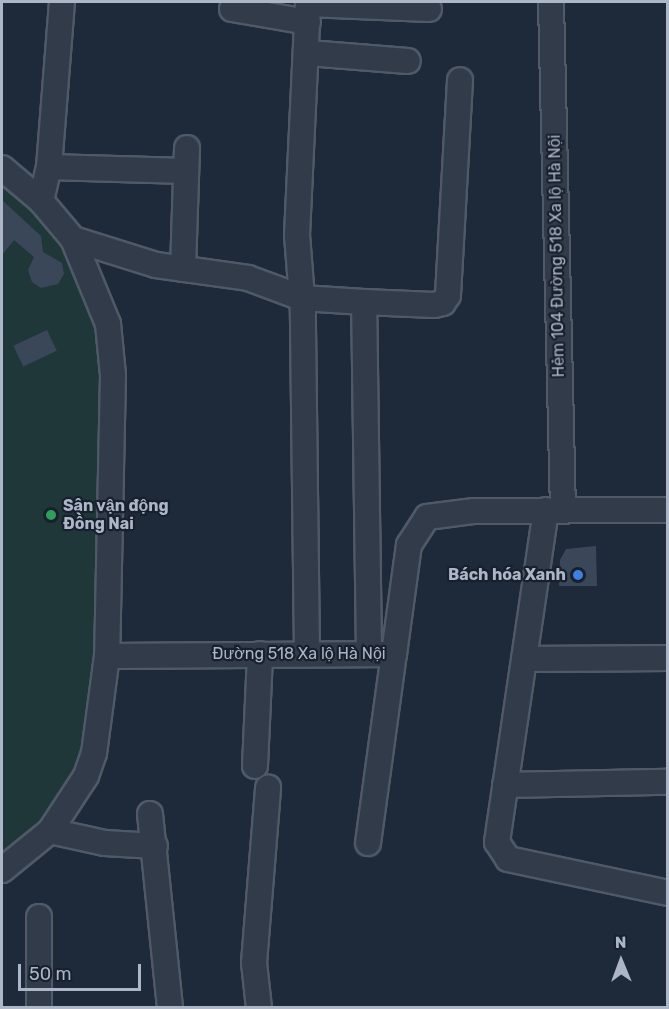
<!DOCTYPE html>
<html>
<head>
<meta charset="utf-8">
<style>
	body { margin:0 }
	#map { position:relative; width:669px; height:1009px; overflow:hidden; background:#1e2939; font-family:Rubik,sans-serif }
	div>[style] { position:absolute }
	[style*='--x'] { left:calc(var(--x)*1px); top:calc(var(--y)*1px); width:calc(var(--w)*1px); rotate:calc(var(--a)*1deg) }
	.green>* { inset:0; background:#20373a }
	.building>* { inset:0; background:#3a4759; transform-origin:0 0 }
	.roads { filter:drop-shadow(2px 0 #4f5967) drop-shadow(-2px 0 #4f5967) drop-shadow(0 2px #4f5967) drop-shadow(0 -2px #4f5967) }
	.minor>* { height:24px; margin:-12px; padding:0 12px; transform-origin:12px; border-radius:12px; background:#323b49 }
	.dots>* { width:16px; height:16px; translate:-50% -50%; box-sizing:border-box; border:3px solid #18202e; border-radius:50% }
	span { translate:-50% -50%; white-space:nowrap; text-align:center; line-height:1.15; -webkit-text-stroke:4.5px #18202e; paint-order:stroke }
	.street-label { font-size:16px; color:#acb6c6 }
	.poi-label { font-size:16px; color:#acb6c6; font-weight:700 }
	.left { translate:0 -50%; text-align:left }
	.right { translate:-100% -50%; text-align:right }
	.frame { position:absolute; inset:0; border:3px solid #acb6c6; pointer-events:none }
	.north { position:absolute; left:591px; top:931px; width:60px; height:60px; -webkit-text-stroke:4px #18202e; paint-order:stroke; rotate:359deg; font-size:16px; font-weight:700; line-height:24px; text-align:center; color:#acb6c6 }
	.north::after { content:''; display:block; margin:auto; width:21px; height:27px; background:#acb6c6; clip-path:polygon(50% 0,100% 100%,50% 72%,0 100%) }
	.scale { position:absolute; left:18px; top:964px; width:123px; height:27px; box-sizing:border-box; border:3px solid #acb6c6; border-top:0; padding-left:8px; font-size:18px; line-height:21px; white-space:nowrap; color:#acb6c6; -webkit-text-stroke:4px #18202e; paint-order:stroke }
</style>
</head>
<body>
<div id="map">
	<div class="green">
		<div style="clip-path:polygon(2px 179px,18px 191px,65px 244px,99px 325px,103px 375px,92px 710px,77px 771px,38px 831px,2px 859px)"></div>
	</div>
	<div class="building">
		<div style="clip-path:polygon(2px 200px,41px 236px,43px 252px,62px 263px,64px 274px,58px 284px,41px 288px,32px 282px,28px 270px,34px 257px,14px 240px,2px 255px)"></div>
		<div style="left:47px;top:330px;width:23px;height:37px;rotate:65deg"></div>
		<div style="clip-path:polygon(596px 546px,597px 586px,559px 586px,560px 560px,566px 549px)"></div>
	</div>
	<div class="roads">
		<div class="minor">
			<div style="--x:551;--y:2;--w:508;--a:88.65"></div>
			<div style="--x:308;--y:4;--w:121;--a:2.4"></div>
			<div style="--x:232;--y:9;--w:77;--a:9.7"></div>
			<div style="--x:308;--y:53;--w:100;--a:4.6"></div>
			<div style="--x:49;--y:167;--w:137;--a:1.7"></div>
			<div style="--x:2;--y:168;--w:51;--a:40.2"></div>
			<div style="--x:41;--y:201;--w:50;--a:49.9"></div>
			<div style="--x:73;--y:239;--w:92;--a:67.6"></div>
			<div style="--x:108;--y:324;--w:51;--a:84.4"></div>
			<div style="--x:113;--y:375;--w:281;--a:91.2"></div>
			<div style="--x:107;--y:656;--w:98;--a:97.6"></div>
			<div style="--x:94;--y:753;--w:24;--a:109"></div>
			<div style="--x:86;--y:776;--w:66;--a:123.2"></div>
			<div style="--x:50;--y:831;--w:62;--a:140.9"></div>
			<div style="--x:41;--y:201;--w:35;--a:-77"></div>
			<div style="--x:49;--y:167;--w:166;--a:-85.5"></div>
			<div style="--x:73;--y:239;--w:87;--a:17.4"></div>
			<div style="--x:156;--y:265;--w:93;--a:8"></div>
			<div style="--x:248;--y:278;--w:58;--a:20.3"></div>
			<div style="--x:302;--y:298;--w:62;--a:3.7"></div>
			<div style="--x:183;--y:269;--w:121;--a:-88.1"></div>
			<div style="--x:546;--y:510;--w:336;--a:98.4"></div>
			<div style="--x:497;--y:842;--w:20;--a:57"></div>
			<div style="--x:508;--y:859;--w:164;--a:12"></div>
			<div style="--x:307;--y:653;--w:342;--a:-90.7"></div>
			<div style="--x:303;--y:311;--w:76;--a:-94.5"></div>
			<div style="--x:297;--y:235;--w:233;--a:-87.3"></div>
			<div style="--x:369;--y:653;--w:351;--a:-90.8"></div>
			<div style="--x:364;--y:302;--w:70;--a:2.5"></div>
			<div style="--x:434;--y:305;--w:9;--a:-13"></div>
			<div style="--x:443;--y:303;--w:9;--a:-58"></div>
			<div style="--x:448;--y:295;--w:215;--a:-86.8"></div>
			<div style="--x:107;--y:656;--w:287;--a:-0.4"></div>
			<div style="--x:394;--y:654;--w:110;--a:-82.2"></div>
			<div style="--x:409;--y:545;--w:33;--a:-57"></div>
			<div style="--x:427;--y:517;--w:46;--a:-7.4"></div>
			<div style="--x:473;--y:511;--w:195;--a:-0.3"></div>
			<div style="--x:524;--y:659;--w:144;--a:-0.4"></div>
			<div style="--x:255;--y:766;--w:112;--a:-87.4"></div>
			<div style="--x:505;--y:785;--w:163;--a:-1.1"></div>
			<div style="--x:150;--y:814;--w:195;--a:84.1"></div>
			<div style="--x:50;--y:831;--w:56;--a:12.3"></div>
			<div style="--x:105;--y:843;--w:50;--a:3.4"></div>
			<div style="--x:368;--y:843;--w:191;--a:-82.2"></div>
			<div style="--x:39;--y:1008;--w:91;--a:-90"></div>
			<div style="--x:259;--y:1008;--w:45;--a:-96.3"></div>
			<div style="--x:254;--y:963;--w:176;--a:-85.4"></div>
		</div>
	</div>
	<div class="dots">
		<div style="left:51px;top:515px;background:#2e9e5b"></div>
		<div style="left:578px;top:575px;background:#3f7fe0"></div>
	</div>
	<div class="street-label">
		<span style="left:557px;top:256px;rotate:-91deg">Hẻm 104 Đường 518 Xa lộ Hà Nội</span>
		<span style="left:299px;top:654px">Đường 518 Xa lộ Hà Nội</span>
	</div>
	<div class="poi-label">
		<span class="left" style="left:63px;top:515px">Sân vận động<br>Đồng Nai</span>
		<span class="right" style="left:566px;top:575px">Bách hóa Xanh</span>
	</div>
	<div class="frame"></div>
	<div class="north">N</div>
	<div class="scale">50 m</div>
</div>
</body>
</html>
